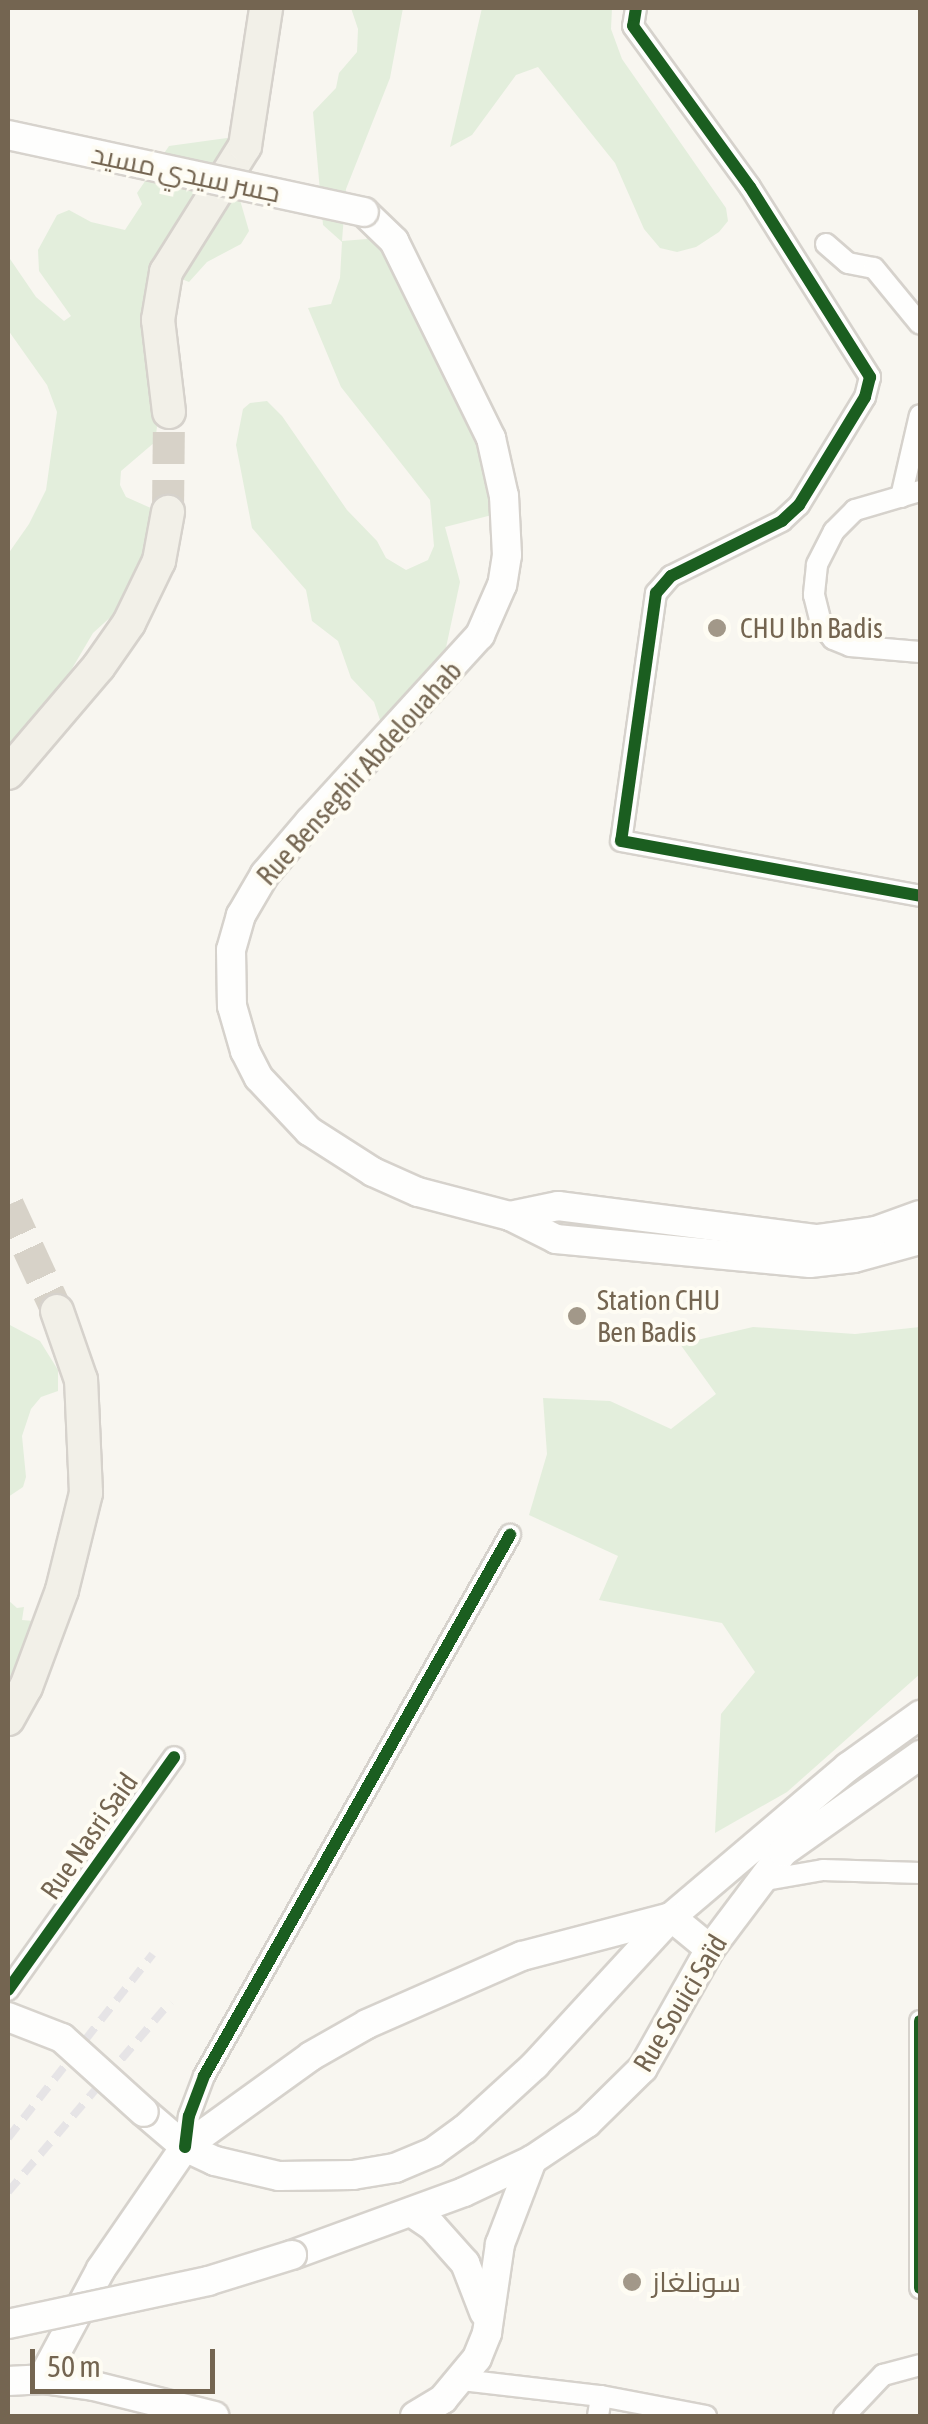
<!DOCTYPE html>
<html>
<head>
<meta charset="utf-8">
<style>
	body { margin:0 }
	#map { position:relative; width:928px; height:2424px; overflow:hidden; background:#f8f6f0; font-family:"Asap Condensed",Cairo,sans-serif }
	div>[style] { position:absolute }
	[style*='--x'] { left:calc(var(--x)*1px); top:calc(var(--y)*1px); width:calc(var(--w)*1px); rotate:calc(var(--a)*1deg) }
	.green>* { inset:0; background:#e3eedc }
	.primary-tunnel>* { height:32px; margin-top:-16px; transform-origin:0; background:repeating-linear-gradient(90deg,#d7d2c8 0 32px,transparent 0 48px) }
	.roads { filter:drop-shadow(2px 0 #d6d2cc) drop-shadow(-2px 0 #d6d2cc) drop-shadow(0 2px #d6d2cc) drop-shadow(0 -2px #d6d2cc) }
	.minor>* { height:20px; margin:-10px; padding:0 10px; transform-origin:10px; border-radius:10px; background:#fefefd }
	.secondary>* { height:28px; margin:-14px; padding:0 14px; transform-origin:14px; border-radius:14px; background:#fefefd }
	.primary>* { height:32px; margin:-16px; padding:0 16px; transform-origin:16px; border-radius:16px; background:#f2f0e8 }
	.rail>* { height:8px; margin-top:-4px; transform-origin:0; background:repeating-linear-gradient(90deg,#e6e4e6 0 15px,transparent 0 25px) }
	.bridges { filter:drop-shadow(2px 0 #d7d3cd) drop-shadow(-2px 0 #d7d3cd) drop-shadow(0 2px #d7d3cd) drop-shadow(0 -2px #d7d3cd) }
	.secondary-bridge>* { height:28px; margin:-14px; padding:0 14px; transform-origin:14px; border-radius:14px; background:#fefefd }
	.cycleway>* { height:12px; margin:-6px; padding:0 6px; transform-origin:6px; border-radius:6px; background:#1b5e20 }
	.dots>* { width:28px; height:28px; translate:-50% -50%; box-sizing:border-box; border:5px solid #fefcf3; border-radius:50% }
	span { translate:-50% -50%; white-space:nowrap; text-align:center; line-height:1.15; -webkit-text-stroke:8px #fefcf3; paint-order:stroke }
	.street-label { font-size:28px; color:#746551 }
	.poi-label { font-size:28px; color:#746551 }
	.left { translate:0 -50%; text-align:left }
	.frame { position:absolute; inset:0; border:10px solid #746551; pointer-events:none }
	.scale { position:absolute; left:30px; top:2349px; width:185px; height:45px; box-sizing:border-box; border:5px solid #746551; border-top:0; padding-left:12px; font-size:30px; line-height:35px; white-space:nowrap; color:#746551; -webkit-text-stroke:8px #fefcf3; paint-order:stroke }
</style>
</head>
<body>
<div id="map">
	<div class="green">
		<div style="clip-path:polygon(351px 8px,403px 8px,390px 78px,346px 189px,342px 241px,367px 239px,361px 226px,384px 255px,479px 441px,492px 515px,445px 527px,460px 582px,444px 657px,381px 723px,374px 702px,351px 678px,338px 641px,312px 621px,306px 590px,252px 528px,236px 445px,243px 409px,250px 403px,267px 401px,282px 416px,347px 510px,377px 541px,386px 558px,406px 570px,428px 560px,434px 546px,430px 500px,341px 387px,308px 308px,331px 304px,340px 278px,342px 242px,323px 225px,313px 112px,336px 88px,339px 73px,357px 52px,358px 29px)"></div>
		<div style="clip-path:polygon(482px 8px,612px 8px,611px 29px,622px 59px,726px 208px,728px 221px,719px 232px,696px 247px,677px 252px,660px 248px,644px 229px,615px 163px,538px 67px,516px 75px,472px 135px,450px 147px)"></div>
		<div style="clip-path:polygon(227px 138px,248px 166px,240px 200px,249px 231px,241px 244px,207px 262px,189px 282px,155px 268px,146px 290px,141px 331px,157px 427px,155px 442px,121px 471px,120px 485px,126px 497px,153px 509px,150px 545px,125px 604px,93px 633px,57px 694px,8px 750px,8px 554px,29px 524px,46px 490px,57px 412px,47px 385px,8px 330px,8px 256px,36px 297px,64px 321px,71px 316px,39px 271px,38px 250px,57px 215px,69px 210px,91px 222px,125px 230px,142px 204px,137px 193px,169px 146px)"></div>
		<div style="clip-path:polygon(8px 1324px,40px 1341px,58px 1370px,58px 1391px,41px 1397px,31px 1409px,22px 1436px,26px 1477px,23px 1487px,8px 1497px)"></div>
		<div style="clip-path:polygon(753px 1327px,855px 1334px,920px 1327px,920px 1674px,787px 1792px,715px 1833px,721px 1714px,755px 1672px,722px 1623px,599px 1600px,618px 1556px,529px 1515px,547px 1454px,543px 1398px,610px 1401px,671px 1429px,716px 1394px,680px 1344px)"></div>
		<div style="clip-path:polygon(8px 1600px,17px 1608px,24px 1607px,22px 1620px,34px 1621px,13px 1679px,8px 1682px)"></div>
	</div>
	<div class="primary-tunnel">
		<div style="--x:168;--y:512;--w:100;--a:-89.4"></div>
		<div style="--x:8;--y:1205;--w:117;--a:65.2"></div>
	</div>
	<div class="roads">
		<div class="minor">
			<div style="--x:636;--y:8;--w:18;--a:99"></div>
			<div style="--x:633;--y:26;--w:199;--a:54"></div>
			<div style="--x:750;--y:187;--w:225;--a:57.7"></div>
			<div style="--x:870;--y:377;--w:21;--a:104"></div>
			<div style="--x:865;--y:397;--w:127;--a:121.4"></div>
			<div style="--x:799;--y:505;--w:23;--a:137"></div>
			<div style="--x:782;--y:521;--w:124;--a:153.6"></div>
			<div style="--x:671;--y:576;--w:23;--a:131"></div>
			<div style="--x:656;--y:593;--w:250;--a:98"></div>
			<div style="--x:621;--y:841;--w:304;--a:10.4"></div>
			<div style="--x:826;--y:244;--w:29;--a:41"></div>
			<div style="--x:848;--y:263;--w:26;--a:11"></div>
			<div style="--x:874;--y:268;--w:72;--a:50.6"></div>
			<div style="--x:920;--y:491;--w:68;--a:163.7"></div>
			<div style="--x:855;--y:510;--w:30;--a:135"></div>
			<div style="--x:834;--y:531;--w:38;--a:117"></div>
			<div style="--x:817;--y:565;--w:30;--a:96"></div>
			<div style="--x:814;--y:595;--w:30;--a:76"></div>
			<div style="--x:821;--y:624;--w:19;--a:51"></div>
			<div style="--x:833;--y:639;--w:18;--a:22"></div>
			<div style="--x:850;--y:646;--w:70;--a:4.9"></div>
			<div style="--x:901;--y:497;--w:84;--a:-77"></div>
			<div style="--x:760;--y:1881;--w:64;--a:-9.9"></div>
			<div style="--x:823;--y:1870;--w:97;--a:1.8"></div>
			<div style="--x:8;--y:1990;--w:286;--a:-54.5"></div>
			<div style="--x:920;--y:2021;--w:267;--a:90"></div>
			<div style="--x:185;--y:2147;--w:31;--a:-83"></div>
			<div style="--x:189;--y:2116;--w:43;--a:-69.4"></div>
			<div style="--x:204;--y:2076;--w:622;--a:-60.51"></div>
			<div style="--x:462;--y:2380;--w:140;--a:6.6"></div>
			<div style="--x:601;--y:2396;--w:107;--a:10.8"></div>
			<div style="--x:598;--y:2416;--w:20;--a:-81"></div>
			<div style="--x:844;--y:2416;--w:57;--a:-46.4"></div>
			<div style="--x:883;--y:2375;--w:38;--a:-15"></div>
		</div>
		<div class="secondary">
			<div style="--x:364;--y:212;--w:42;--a:44"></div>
			<div style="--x:394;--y:241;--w:220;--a:63.8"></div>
			<div style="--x:491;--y:438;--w:59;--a:77.4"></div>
			<div style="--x:504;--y:496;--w:59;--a:87.1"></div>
			<div style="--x:507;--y:555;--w:30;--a:99"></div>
			<div style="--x:502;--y:585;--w:55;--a:113.7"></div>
			<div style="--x:480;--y:635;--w:252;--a:132.4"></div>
			<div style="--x:310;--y:821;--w:70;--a:130.3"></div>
			<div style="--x:265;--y:874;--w:48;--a:120.3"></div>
			<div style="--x:241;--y:915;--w:36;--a:106"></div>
			<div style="--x:231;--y:950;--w:56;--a:89"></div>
			<div style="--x:232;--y:1006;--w:47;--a:73.9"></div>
			<div style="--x:245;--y:1051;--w:30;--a:63"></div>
			<div style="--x:259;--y:1078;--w:73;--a:46.7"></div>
			<div style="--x:309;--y:1131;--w:76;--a:32.6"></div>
			<div style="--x:373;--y:1172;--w:49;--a:24"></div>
			<div style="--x:418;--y:1192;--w:95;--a:14.6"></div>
			<div style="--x:510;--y:1216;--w:51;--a:26.6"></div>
			<div style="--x:556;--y:1239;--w:255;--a:5.4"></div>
			<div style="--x:810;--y:1263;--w:44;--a:-6.5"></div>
			<div style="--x:854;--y:1258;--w:68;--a:-15.3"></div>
			<div style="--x:510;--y:1216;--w:49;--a:-11.8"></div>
			<div style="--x:558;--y:1206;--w:261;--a:7.3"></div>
			<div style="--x:817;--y:1239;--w:60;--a:-7.7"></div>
			<div style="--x:876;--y:1231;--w:47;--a:-20"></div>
			<div style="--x:144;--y:2112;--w:54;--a:40.5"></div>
			<div style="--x:185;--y:2147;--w:33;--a:25"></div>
			<div style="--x:215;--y:2161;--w:66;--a:13.2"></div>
			<div style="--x:279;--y:2176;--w:74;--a:-0.8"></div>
			<div style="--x:353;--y:2175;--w:43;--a:-9.5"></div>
			<div style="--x:395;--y:2168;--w:41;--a:-22.8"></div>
			<div style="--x:433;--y:2152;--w:39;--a:-36"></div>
			<div style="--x:465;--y:2129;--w:95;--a:-42.4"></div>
			<div style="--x:535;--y:2065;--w:201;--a:-47.4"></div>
			<div style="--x:671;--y:1917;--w:232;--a:-40.3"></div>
			<div style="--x:848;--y:1767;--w:89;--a:-35.8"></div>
			<div style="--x:411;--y:2212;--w:25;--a:34"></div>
			<div style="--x:432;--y:2226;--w:50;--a:48.3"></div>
			<div style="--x:465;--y:2263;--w:53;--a:68.8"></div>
			<div style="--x:292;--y:2255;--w:183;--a:-20.1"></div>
			<div style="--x:464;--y:2192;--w:75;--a:-25.2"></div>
			<div style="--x:532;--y:2160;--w:66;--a:-33.9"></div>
			<div style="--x:587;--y:2123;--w:78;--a:-44.5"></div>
			<div style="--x:643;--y:2068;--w:137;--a:-60.6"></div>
			<div style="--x:710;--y:1949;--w:121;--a:-53"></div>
			<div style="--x:783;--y:1852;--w:168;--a:-35.3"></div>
			<div style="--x:42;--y:2379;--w:125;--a:-61.8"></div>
			<div style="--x:101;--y:2269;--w:148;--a:-55.5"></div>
			<div style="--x:185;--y:2147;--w:155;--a:-35.8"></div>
			<div style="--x:311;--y:2056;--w:64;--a:-29.7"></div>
			<div style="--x:367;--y:2024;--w:169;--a:-23.7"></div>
			<div style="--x:522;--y:1956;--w:154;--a:-14.7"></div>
			<div style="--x:671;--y:1917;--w:50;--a:39.4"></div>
			<div style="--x:8;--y:2381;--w:34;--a:-3"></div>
			<div style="--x:42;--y:2379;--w:52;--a:7.7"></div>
			<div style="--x:94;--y:2386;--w:124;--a:14"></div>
			<div style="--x:415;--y:2416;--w:33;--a:-31"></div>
			<div style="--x:443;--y:2399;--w:53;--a:-50.3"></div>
			<div style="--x:477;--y:2358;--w:27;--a:-68"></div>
			<div style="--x:487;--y:2333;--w:90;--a:-81.7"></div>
			<div style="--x:500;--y:2244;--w:90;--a:-69.1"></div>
		</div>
		<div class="primary">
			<div style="--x:169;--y:412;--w:93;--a:-96.8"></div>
			<div style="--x:158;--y:320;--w:49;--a:-80.5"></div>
			<div style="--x:166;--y:272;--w:149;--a:-57.9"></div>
			<div style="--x:245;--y:146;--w:140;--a:-81.3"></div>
			<div style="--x:8;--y:773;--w:140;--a:-49.6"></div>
			<div style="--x:99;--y:666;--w:52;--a:-55.1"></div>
			<div style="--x:129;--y:623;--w:69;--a:-64.2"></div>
			<div style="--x:159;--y:561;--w:50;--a:-79.6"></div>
			<div style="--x:8;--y:1719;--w:37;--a:-61"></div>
			<div style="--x:26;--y:1687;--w:103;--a:-69.6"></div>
			<div style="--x:62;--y:1590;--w:100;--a:-76.1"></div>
			<div style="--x:86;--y:1493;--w:113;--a:-92.5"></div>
			<div style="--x:81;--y:1380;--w:73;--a:-109.2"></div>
		</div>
	</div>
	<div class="rail">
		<div style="--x:8;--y:2138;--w:234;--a:-51.8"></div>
		<div style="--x:8;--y:2192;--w:250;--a:-49.5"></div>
	</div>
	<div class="bridges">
		<div class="secondary-bridge">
			<div style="--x:8;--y:135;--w:364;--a:12.2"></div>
			<div style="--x:8;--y:2017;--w:58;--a:21.3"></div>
			<div style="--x:62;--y:2038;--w:110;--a:42.1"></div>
			<div style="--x:8;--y:2324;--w:205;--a:-12.1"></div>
			<div style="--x:208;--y:2281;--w:88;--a:-17.2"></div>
		</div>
	</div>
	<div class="cycleway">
		<div style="--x:636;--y:8;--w:18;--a:99"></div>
		<div style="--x:633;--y:26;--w:199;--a:54"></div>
		<div style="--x:750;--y:187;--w:225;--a:57.7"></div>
		<div style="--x:870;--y:377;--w:21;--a:104"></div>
		<div style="--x:865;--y:397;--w:127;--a:121.4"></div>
		<div style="--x:799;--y:505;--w:23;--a:137"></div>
		<div style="--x:782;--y:521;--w:124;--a:153.6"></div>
		<div style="--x:671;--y:576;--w:23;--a:131"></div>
		<div style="--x:656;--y:593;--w:250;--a:98"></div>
		<div style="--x:621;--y:841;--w:304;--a:10.4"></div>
		<div style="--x:8;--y:1990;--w:286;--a:-54.5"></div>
		<div style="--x:920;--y:2021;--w:267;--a:90"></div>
		<div style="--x:185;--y:2147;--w:31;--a:-83"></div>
		<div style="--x:189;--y:2116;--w:43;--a:-69.4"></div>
		<div style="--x:204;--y:2076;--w:622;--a:-60.51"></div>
	</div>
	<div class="dots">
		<div style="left:717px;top:628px;background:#a29889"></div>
		<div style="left:577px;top:1316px;background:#a29889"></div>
		<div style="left:632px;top:2282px;background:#a29889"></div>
	</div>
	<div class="street-label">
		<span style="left:186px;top:173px;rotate:12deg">جسر سيدي مسيد</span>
		<span style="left:359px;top:773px;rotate:-48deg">Rue Benseghir Abdelouahab</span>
		<span style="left:89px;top:1836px;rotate:-55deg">Rue Nasri Said</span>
		<span style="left:680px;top:2003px;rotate:-59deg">Rue Souici Saïd</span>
	</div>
	<div class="poi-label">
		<span class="left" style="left:740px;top:628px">CHU Ibn Badis</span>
		<span class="left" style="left:597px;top:1316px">Station CHU<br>Ben Badis</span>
		<span class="left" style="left:652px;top:2282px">سونلغاز</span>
	</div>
	<div class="frame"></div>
	<div class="scale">50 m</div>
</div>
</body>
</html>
